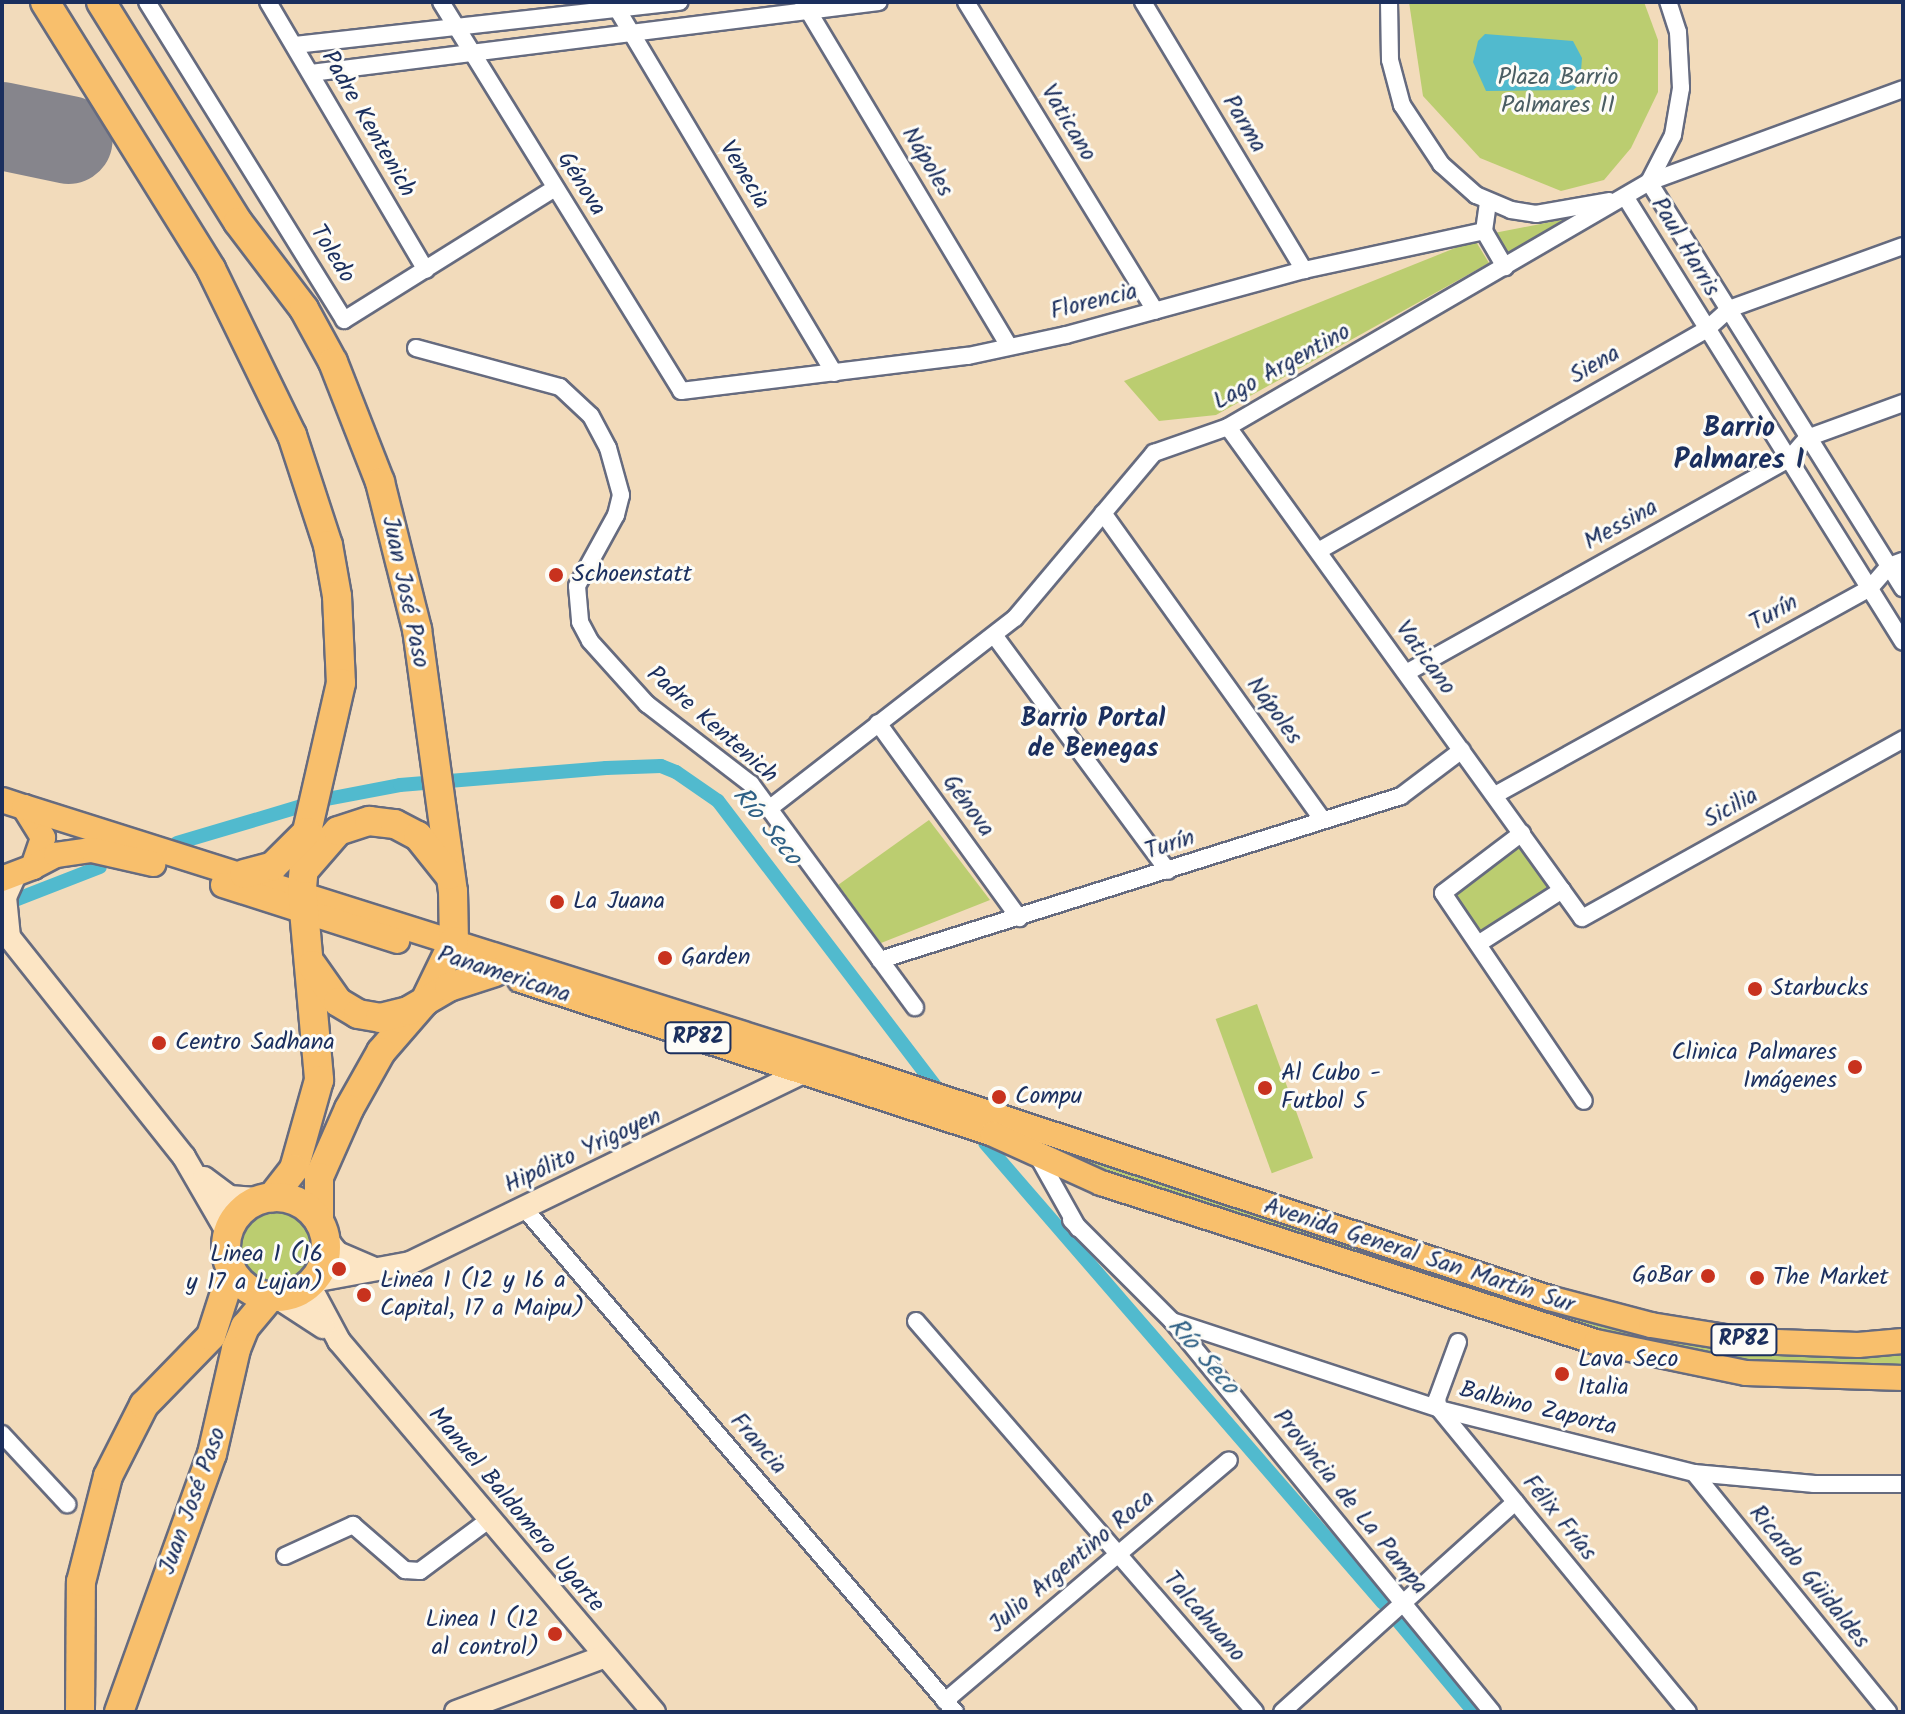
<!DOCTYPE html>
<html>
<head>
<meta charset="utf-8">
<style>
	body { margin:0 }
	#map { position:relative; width:1905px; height:1714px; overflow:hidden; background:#f2dbbb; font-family:Kalam,sans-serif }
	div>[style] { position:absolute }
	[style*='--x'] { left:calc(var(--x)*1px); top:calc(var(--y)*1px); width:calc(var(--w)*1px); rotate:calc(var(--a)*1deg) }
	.green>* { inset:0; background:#bbcd70; transform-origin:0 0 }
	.round { border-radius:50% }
	.water>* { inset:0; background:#51bace }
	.canal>* { height:14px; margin:-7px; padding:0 7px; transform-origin:7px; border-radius:7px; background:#51bace }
	.runway>* { height:88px; margin:-44px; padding:0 44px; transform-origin:44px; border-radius:44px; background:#86858c }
	.roads { filter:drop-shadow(2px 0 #666b7f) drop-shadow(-2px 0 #666b7f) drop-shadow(0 2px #666b7f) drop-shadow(0 -2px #666b7f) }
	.street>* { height:16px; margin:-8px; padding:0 8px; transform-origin:8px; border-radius:8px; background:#fff }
	.secondary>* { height:22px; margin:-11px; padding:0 11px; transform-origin:11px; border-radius:11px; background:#fce5c4 }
	.primary>* { height:24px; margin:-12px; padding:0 12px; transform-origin:12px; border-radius:12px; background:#f8bf6c }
	.highway>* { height:28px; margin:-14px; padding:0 14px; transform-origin:14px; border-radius:14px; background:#f8bf6c }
	.highway>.ring { margin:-14px; padding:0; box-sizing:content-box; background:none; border:28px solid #f8bf6c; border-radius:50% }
	.dots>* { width:22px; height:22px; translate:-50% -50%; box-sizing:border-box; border:4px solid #fdfcf7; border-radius:50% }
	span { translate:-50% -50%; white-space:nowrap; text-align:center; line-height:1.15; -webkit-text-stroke:6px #fdfcf7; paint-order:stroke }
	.shield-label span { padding:2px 6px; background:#fdfcf7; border:2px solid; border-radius:6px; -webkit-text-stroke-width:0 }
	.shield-label { font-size:22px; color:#1b2f5e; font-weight:700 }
	.park-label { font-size:24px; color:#4b5e63 }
	.street-label { font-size:24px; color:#1b2f5e }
	.poi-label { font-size:24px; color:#1b2f5e }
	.left { translate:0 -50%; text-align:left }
	.right { translate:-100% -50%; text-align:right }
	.neighbourhood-label { font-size:26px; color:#1b2f5e; font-weight:700 }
	.water-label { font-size:26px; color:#2e6085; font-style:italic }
	.quarter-label { font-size:28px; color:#1b2f5e; font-weight:700 }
	.frame { position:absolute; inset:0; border:4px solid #1b2f5e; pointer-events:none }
</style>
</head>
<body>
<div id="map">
	<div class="green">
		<div style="clip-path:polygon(1409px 2px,1644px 2px,1658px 40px,1658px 92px,1631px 148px,1604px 180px,1561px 191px,1480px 158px,1423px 96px)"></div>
		<div style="clip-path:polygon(1576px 217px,1507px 255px,1494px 233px)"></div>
		<div style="clip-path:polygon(1475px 240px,1489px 263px,1216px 415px,1159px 421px,1124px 381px)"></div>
		<div style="clip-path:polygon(929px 820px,990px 900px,881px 943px,838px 885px)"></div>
		<div style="left:1522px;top:833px;width:70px;height:94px;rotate:55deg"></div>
		<div style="clip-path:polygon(207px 869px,1537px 1304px,1903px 1348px,1903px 1372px,1755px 1365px,1578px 1327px)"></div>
		<div style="left:1257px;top:1004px;width:164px;height:44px;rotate:70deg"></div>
		<div class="round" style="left:235px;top:1206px;width:80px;height:80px"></div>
	</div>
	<div class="water">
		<div style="clip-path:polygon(1485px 34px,1573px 41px,1582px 58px,1580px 84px,1573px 90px,1486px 91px,1473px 62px,1478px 41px)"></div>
	</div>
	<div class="canal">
		<div style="--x:327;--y:799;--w:74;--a:-10.9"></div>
		<div style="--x:400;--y:785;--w:207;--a:-4.7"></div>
		<div style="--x:606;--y:768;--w:55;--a:-2.1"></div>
		<div style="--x:661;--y:766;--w:16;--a:22"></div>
		<div style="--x:676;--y:772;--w:51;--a:34.6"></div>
		<div style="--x:718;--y:801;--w:358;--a:52.7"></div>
		<div style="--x:177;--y:843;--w:130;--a:-16.5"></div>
		<div style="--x:15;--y:900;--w:91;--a:-21.2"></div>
		<div style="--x:985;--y:1143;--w:608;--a:49.13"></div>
		<div style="--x:1398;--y:1621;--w:119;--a:50.1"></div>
	</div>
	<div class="runway">
		<div style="--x:2;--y:126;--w:68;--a:11.8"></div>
	</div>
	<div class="roads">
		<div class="street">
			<div style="--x:147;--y:2;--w:374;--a:58.2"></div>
			<div style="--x:344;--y:320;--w:249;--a:-32"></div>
			<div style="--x:268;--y:2;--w:311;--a:59.5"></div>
			<div style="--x:441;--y:2;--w:457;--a:58.3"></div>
			<div style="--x:681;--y:391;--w:289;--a:-7"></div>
			<div style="--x:968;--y:356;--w:100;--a:-12.1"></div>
			<div style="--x:1066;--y:335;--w:247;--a:-15.3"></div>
			<div style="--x:1304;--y:270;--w:184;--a:-12.2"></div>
			<div style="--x:1484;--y:231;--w:29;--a:-82"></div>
			<div style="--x:613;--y:2;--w:432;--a:59.2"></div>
			<div style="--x:803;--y:2;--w:401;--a:59.1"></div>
			<div style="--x:966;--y:2;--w:362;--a:58.5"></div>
			<div style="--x:1143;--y:2;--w:313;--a:59"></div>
			<div style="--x:1389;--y:2;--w:58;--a:89"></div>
			<div style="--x:1390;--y:60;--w:47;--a:75.1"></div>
			<div style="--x:1402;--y:105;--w:71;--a:56.5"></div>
			<div style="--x:1441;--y:164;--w:47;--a:41.5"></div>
			<div style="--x:1476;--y:195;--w:38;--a:23"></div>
			<div style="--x:1511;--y:210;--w:25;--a:9"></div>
			<div style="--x:1536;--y:214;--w:74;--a:-10.1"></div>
			<div style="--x:295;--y:45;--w:387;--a:-6.4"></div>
			<div style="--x:311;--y:73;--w:572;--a:-7.13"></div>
			<div style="--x:1649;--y:182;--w:479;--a:58"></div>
			<div style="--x:1649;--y:182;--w:53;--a:-62.9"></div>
			<div style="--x:1673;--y:135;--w:48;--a:-80.3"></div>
			<div style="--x:1681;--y:88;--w:56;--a:-93.1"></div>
			<div style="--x:1678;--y:32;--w:32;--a:-108"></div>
			<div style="--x:1626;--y:198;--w:523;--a:58.04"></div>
			<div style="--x:1484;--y:231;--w:42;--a:59.7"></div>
			<div style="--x:416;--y:348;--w:149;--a:15.2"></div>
			<div style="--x:560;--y:387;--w:42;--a:43.1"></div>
			<div style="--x:591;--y:416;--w:36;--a:62"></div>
			<div style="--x:608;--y:448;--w:49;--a:74.5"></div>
			<div style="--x:621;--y:495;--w:21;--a:104"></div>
			<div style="--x:616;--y:515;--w:81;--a:118.8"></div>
			<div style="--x:577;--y:586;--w:36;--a:85"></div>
			<div style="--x:580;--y:622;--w:21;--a:62"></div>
			<div style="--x:590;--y:641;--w:85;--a:47.9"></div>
			<div style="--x:647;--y:704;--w:131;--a:37.6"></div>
			<div style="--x:751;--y:784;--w:277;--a:53.7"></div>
			<div style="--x:1228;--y:427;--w:605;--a:54.21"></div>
			<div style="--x:1582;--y:918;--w:368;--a:-29.1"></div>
			<div style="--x:1103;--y:513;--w:376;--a:54.4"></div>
			<div style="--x:1320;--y:550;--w:446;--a:-29.7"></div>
			<div style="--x:1707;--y:329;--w:30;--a:-42"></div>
			<div style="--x:1729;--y:309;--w:185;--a:-19.9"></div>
			<div style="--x:994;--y:635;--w:293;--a:53.6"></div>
			<div style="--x:1406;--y:673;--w:439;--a:-29.2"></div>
			<div style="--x:1789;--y:459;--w:28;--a:-49"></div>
			<div style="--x:1807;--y:438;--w:102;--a:-20"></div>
			<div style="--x:878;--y:723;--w:241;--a:54.1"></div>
			<div style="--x:1495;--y:795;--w:428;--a:-28.9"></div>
			<div style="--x:1870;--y:588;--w:29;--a:-49"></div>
			<div style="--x:1889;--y:566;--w:15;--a:-20"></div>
			<div style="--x:770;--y:808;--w:310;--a:-37.8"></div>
			<div style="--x:1015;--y:618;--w:216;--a:-49.9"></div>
			<div style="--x:1154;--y:453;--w:78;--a:-19.4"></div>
			<div style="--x:1228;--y:427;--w:487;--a:-30.2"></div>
			<div style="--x:1649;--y:182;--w:270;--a:-20.1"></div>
			<div style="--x:1522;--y:833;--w:99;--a:142.8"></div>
			<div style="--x:1443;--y:893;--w:251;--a:55.9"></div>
			<div style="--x:1478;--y:944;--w:100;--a:-32.7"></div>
			<div style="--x:880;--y:960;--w:546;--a:-17.47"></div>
			<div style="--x:1401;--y:796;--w:76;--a:-37"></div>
			<div style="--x:1037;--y:1155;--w:84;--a:60.7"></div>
			<div style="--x:524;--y:1208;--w:663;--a:49.46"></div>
			<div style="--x:1071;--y:1220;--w:143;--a:45"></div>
			<div style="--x:1172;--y:1321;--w:505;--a:50.7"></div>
			<div style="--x:916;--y:1321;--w:517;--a:49.07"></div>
			<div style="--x:1172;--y:1321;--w:281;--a:18.2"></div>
			<div style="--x:1439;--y:1409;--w:263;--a:14.1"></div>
			<div style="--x:1694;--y:1473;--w:121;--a:5.2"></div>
			<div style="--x:1814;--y:1484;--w:89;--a:0"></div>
			<div style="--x:1458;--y:1342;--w:61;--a:110.2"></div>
			<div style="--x:1437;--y:1399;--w:10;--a:79"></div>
			<div style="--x:1439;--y:1409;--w:392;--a:50.6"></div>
			<div style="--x:2;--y:1434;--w:96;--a:47.1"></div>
			<div style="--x:1694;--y:1473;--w:308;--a:50.9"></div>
			<div style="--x:285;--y:1556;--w:75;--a:-24.5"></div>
			<div style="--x:353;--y:1525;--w:69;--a:40.9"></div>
			<div style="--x:405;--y:1570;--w:15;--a:4"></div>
			<div style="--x:420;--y:1571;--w:87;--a:-36.6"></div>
			<div style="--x:945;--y:1701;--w:372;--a:-40.3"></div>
			<div style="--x:1282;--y:1712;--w:314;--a:-42"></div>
		</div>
		<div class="secondary">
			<div style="--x:14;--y:877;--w:22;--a:114"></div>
			<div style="--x:5;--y:897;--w:40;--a:84.3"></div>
			<div style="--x:9;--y:937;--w:281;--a:51.5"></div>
			<div style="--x:184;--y:1157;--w:88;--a:59.9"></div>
			<div style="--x:204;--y:1178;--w:31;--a:37"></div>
			<div style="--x:229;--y:1197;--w:31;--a:4"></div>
			<div style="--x:325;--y:1238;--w:19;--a:51"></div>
			<div style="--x:337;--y:1253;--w:38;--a:23"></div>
			<div style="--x:313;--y:1281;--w:99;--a:-10.5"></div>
			<div style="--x:410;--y:1263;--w:438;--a:-25.9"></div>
			<div style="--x:309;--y:1285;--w:64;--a:61.8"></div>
			<div style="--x:339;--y:1341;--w:487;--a:49.7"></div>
			<div style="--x:277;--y:1297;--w:55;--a:33.1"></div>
			<div style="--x:456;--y:1712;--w:160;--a:-20.5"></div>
		</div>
		<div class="primary">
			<div style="--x:2;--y:800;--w:23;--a:18"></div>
			<div style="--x:24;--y:807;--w:36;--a:58"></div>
			<div style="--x:43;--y:838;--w:31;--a:109"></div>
			<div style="--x:33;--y:867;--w:33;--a:159"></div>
			<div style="--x:24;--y:807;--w:868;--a:17.5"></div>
			<div style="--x:852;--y:1068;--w:734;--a:18.26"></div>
			<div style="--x:1549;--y:1298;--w:106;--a:14.8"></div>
			<div style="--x:1651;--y:1325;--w:101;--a:9.1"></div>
			<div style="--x:1751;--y:1341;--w:107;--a:2.1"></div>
			<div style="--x:1858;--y:1345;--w:45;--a:-5.1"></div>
			<div style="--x:33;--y:867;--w:26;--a:-28"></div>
			<div style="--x:56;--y:855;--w:36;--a:-8"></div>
			<div style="--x:92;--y:850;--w:63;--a:12.9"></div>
			<div style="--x:223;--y:885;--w:183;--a:17.8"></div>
			<div style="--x:520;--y:980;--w:497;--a:18"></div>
			<div style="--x:993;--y:1134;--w:119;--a:24.4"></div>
			<div style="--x:1101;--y:1183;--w:520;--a:17.81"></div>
			<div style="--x:1596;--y:1342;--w:153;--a:11.7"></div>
			<div style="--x:1746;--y:1373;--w:157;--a:1.8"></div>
		</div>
		<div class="highway">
			<div style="--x:45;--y:2;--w:314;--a:58.1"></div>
			<div style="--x:211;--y:269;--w:185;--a:64"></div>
			<div style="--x:292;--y:435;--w:116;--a:71.9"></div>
			<div style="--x:328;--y:545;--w:52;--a:80"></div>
			<div style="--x:337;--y:596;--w:87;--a:87.4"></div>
			<div style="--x:341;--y:683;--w:153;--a:102.9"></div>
			<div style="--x:307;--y:832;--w:56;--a:95.1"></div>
			<div style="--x:302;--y:888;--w:193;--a:84.9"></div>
			<div style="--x:319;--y:1080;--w:92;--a:105.7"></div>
			<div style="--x:294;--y:1169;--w:36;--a:128"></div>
			<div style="--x:101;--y:2;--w:259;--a:58.1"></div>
			<div style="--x:238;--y:222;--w:109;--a:52.8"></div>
			<div style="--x:304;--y:309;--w:60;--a:61.3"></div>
			<div style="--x:333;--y:362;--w:129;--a:68.6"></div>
			<div style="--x:380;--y:482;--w:152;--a:75.9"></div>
			<div style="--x:417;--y:629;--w:264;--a:82.2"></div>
			<div style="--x:453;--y:891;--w:50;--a:88.9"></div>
			<div style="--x:454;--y:941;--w:67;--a:115.8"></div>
			<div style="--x:425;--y:1001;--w:67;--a:130.8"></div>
			<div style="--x:381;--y:1052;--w:65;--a:119.3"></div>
			<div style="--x:349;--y:1109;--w:74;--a:113.8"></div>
			<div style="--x:319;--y:1177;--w:44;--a:90"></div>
			<div style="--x:305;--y:869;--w:50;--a:-49"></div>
			<div style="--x:338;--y:831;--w:33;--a:-18"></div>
			<div style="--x:369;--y:821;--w:26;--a:7"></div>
			<div style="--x:395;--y:824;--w:26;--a:28"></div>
			<div style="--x:418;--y:836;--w:50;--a:51.5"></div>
			<div style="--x:244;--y:874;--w:30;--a:-15"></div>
			<div style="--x:273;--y:866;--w:48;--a:-45"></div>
			<div style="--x:312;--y:965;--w:45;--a:54.9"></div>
			<div style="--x:338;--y:1002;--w:23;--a:31"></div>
			<div style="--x:358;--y:1014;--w:22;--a:10"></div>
			<div style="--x:380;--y:1018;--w:29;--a:-14"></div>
			<div style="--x:408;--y:1011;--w:48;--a:-30.3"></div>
			<div style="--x:449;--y:987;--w:48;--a:-18.1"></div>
			<div class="ring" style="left:226px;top:1197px;width:72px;height:72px"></div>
			<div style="--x:80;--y:1712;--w:130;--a:-89.6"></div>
			<div style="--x:81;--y:1582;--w:109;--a:-75.7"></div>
			<div style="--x:108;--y:1476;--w:80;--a:-63.1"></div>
			<div style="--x:144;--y:1405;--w:96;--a:-45.8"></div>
			<div style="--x:211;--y:1336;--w:68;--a:-72.1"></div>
			<div style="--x:119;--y:1712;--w:274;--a:-70.2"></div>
			<div style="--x:212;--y:1454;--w:108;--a:-77.1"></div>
			<div style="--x:236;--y:1349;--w:24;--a:-68"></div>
			<div style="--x:245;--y:1327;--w:40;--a:-50"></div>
		</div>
	</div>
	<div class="dots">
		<div style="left:556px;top:575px;background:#c8321e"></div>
		<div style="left:557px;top:902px;background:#c8321e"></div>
		<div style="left:665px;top:958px;background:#c8321e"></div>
		<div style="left:1755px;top:989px;background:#c8321e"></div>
		<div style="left:159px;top:1043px;background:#c8321e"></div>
		<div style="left:1855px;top:1067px;background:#c8321e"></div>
		<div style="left:1265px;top:1088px;background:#c8321e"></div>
		<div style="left:999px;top:1097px;background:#c8321e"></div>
		<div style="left:339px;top:1269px;background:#c8321e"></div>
		<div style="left:1708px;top:1276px;background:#c8321e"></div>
		<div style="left:1757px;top:1278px;background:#c8321e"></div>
		<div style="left:364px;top:1295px;background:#c8321e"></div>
		<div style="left:1562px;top:1374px;background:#c8321e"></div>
		<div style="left:555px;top:1634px;background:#c8321e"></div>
	</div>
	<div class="shield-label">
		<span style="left:698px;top:1038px">RP82</span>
		<span style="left:1744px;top:1340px">RP82</span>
	</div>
	<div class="park-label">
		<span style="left:1558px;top:92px">Plaza Barrio<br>Palmares II</span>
	</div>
	<div class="street-label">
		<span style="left:1068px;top:123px;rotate:59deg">Vaticano</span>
		<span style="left:368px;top:124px;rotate:60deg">Padre Kentenich</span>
		<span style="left:1244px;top:124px;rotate:59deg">Parma</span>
		<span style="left:927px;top:162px;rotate:59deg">Nápoles</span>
		<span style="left:744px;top:175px;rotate:59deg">Venecia</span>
		<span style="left:581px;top:184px;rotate:58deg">Génova</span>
		<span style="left:1685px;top:247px;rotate:59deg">Paul Harris</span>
		<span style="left:332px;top:254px;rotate:58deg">Toledo</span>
		<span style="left:1094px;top:302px;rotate:-14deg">Florencia</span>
		<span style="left:1595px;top:365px;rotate:-30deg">Siena</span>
		<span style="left:1282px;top:367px;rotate:-29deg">Lago Argentino</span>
		<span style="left:1621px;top:525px;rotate:-29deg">Messina</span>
		<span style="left:405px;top:592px;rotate:78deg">Juan José Paso</span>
		<span style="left:1774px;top:613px;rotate:-29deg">Turín</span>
		<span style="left:1425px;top:658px;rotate:54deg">Vaticano</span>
		<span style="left:1274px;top:711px;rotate:54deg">Nápoles</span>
		<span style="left:712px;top:725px;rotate:41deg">Padre Kentenich</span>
		<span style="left:968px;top:806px;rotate:54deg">Génova</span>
		<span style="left:1731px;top:808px;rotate:-29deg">Sicilia</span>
		<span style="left:1170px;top:845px;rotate:-18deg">Turín</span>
		<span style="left:504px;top:975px;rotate:18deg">Panamericana</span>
		<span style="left:583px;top:1151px;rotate:-25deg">Hipólito Yrigoyen</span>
		<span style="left:1419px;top:1256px;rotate:18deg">Avenida General San Martín Sur</span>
		<span style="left:1538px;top:1409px;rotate:14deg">Balbino Zaporta</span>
		<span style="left:758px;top:1444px;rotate:49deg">Francia</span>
		<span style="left:193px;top:1501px;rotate:-70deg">Juan José Paso</span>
		<span style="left:1350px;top:1502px;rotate:51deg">Provincia de La Pampa</span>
		<span style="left:516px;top:1510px;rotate:50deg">Manuel Baldomero Ugarte</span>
		<span style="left:1559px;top:1518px;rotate:51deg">Félix Frías</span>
		<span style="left:1072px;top:1562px;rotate:-40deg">Julio Argentino Roca</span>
		<span style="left:1809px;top:1577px;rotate:51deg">Ricardo Güidaldes</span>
		<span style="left:1204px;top:1617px;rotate:49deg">Talcahuano</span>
	</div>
	<div class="poi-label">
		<span class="left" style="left:572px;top:575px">Schoenstatt</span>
		<span class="left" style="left:573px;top:902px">La Juana</span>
		<span class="left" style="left:681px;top:958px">Garden</span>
		<span class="left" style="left:1771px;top:989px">Starbucks</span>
		<span class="left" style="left:175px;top:1043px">Centro Sadhana</span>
		<span class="right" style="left:1837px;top:1067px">Clinica Palmares<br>Imágenes</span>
		<span class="left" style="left:1281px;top:1088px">Al Cubo -<br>Futbol 5</span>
		<span class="left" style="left:1015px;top:1097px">Compu</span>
		<span class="right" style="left:323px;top:1269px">Linea 1 (16<br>y 17 a Lujan)</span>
		<span class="right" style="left:1692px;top:1276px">GoBar</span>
		<span class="left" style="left:1773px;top:1278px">The Market</span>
		<span class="left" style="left:380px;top:1295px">Linea 1 (12 y 16 a<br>Capital, 17 a Maipu)</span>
		<span class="left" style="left:1578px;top:1374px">Lava Seco<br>Italia</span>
		<span class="right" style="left:539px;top:1634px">Linea 1 (12<br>al control)</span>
	</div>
	<div class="neighbourhood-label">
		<span style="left:1093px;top:735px">Barrio Portal<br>de Benegas</span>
	</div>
	<div class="water-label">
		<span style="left:766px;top:827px;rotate:51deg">Río Seco</span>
		<span style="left:1202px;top:1357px;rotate:49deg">Río Seco</span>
	</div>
	<div class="quarter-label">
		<span style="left:1739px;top:445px">Barrio<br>Palmares I</span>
	</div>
	<div class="frame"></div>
</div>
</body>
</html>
